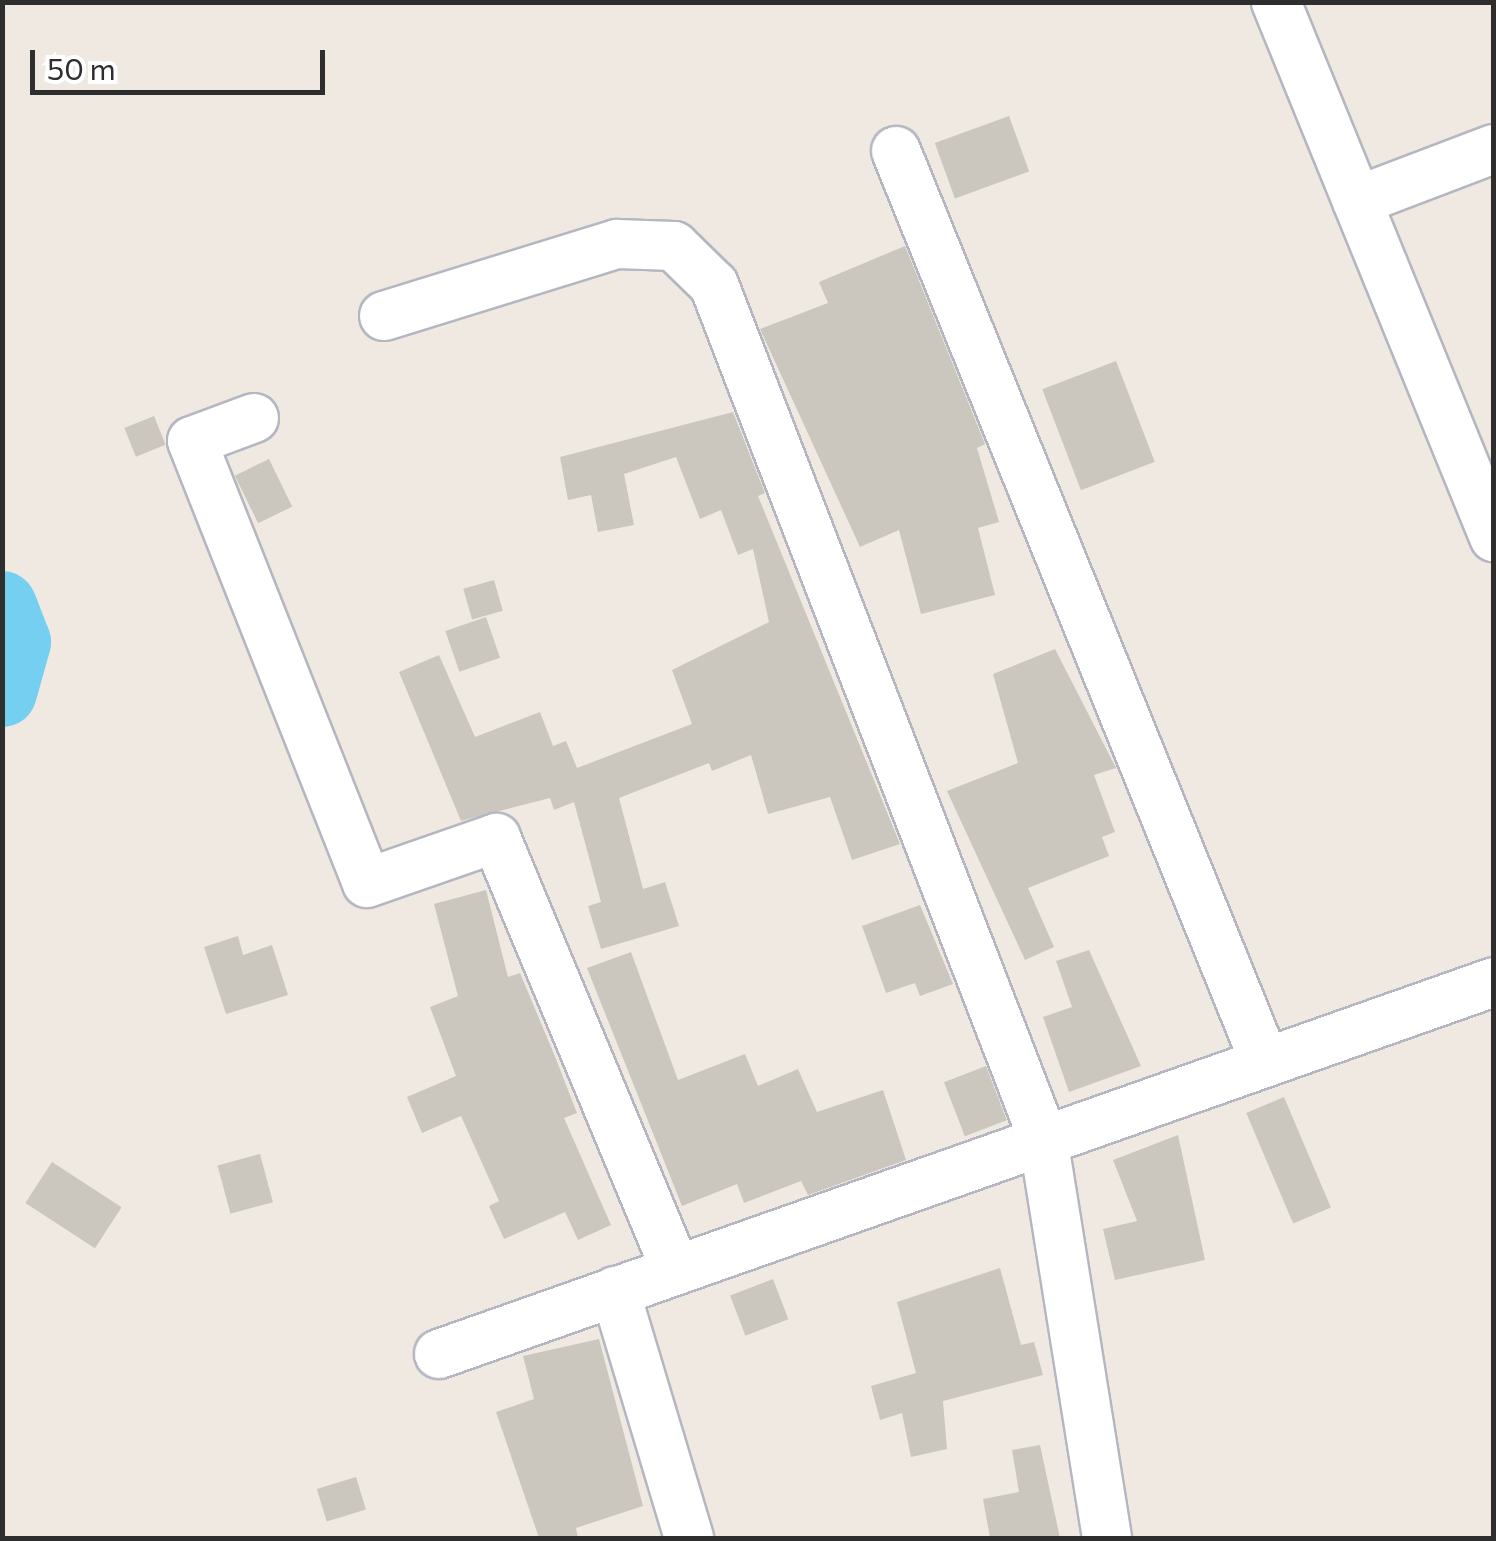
<!DOCTYPE html>
<html>
<head>
<meta charset="utf-8">
<style>
	body { margin:0 }
	#map { position:relative; width:1496px; height:1541px; overflow:hidden; background:#efe9e1; font-family:Commissioner,sans-serif }
	div>[style] { position:absolute }
	[style*='--x'] { left:calc(var(--x)*1px); top:calc(var(--y)*1px); width:calc(var(--w)*1px); rotate:calc(var(--a)*1deg) }
	.river>* { height:70px; margin:-35px; padding:0 35px; transform-origin:35px; border-radius:35px; background:#75cff0 }
	.building>* { inset:0; background:#cbc7bf; transform-origin:0 0 }
	.roads { filter:drop-shadow(2px 0 #b4b7c1) drop-shadow(-2px 0 #b4b7c1) drop-shadow(0 2px #b4b7c1) drop-shadow(0 -2px #b4b7c1) }
	.minor>* { height:48px; margin:-24px; padding:0 24px; transform-origin:24px; border-radius:24px; background:#fff }
	span { translate:-50% -50%; white-space:nowrap; text-align:center; line-height:1.15; -webkit-text-stroke:8px #fff; paint-order:stroke }
	.frame { position:absolute; inset:0; border:5px solid #2e2e2e; pointer-events:none }
	.scale { position:absolute; left:30px; top:50px; width:295px; height:45px; box-sizing:border-box; border:5px solid #2e2e2e; border-top:0; padding-left:12px; font-size:30px; line-height:35px; white-space:nowrap; color:#2e2e2e; -webkit-text-stroke:8px #fff; paint-order:stroke }
</style>
</head>
<body>
<div id="map">
	<div class="river">
		<div style="--x:2;--y:606;--w:39;--a:69"></div>
		<div style="--x:16;--y:642;--w:52;--a:105.6"></div>
	</div>
	<div class="building">
		<div style="left:1009px;top:116px;width:59px;height:79px;rotate:70deg"></div>
		<div style="clip-path:polygon(905px 246px,985px 444px,977px 448px,999px 522px,978px 528px,995px 595px,921px 614px,899px 530px,860px 547px,760px 329px,828px 303px,819px 282px)"></div>
		<div style="left:1116px;top:361px;width:108px;height:79px;rotate:69deg"></div>
		<div style="clip-path:polygon(733px 412px,765px 493px,758px 496px,900px 844px,852px 860px,830px 797px,768px 814px,751px 755px,712px 771px,709px 763px,619px 798px,643px 889px,665px 882px,679px 926px,601px 949px,588px 906px,601px 902px,574px 802px,554px 810px,550px 798px,461px 821px,399px 672px,439px 655px,475px 737px,540px 712px,553px 746px,566px 741px,577px 768px,692px 724px,672px 670px,769px 622px,753px 549px,738px 555px,721px 510px,700px 519px,676px 457px,624px 474px,634px 525px,598px 532px,591px 495px,568px 500px,560px 457px)"></div>
		<div style="left:154px;top:416px;width:31px;height:32px;rotate:68deg"></div>
		<div style="left:269px;top:459px;width:53px;height:38px;rotate:64deg"></div>
		<div style="left:494px;top:580px;width:32px;height:32px;rotate:74deg"></div>
		<div style="left:486px;top:617px;width:43px;height:43px;rotate:71deg"></div>
		<div style="clip-path:polygon(1055px 649px,1116px 768px,1094px 775px,1115px 832px,1102px 837px,1109px 856px,1028px 888px,1054px 947px,1025px 960px,947px 791px,1018px 763px,993px 674px)"></div>
		<div style="clip-path:polygon(486px 890px,508px 977px,520px 973px,554px 1054px,577px 1113px,564px 1118px,611px 1225px,578px 1240px,565px 1212px,504px 1239px,489px 1206px,499px 1201px,461px 1116px,422px 1133px,407px 1097px,456px 1076px,430px 1007px,458px 996px,434px 904px)"></div>
		<div style="clip-path:polygon(920px 905px,953px 984px,920px 996px,915px 983px,886px 993px,862px 926px)"></div>
		<div style="clip-path:polygon(238px 936px,243px 955px,272px 945px,288px 995px,226px 1014px,204px 947px)"></div>
		<div style="clip-path:polygon(1089px 950px,1141px 1066px,1069px 1092px,1043px 1017px,1072px 1007px,1056px 961px)"></div>
		<div style="clip-path:polygon(631px 952px,678px 1080px,745px 1054px,758px 1086px,798px 1069px,817px 1112px,883px 1090px,906px 1160px,808px 1195px,801px 1181px,744px 1203px,737px 1184px,682px 1206px,587px 968px)"></div>
		<div style="left:986px;top:1066px;width:58px;height:45px;rotate:69deg"></div>
		<div style="left:1284px;top:1097px;width:120px;height:41px;rotate:67deg"></div>
		<div style="clip-path:polygon(1178px 1135px,1205px 1260px,1115px 1280px,1103px 1229px,1137px 1221px,1113px 1160px)"></div>
		<div style="left:260px;top:1154px;width:50px;height:44px;rotate:75deg"></div>
		<div style="left:52px;top:1162px;width:83px;height:49px;rotate:33deg"></div>
		<div style="clip-path:polygon(1000px 1268px,1021px 1345px,1034px 1342px,1043px 1375px,943px 1401px,947px 1449px,911px 1457px,902px 1413px,880px 1420px,871px 1386px,916px 1373px,897px 1302px)"></div>
		<div style="left:773px;top:1279px;width:43px;height:46px;rotate:69deg"></div>
		<div style="clip-path:polygon(599px 1339px,643px 1506px,576px 1528px,578px 1538px,539px 1538px,496px 1412px,534px 1399px,523px 1356px)"></div>
		<div style="clip-path:polygon(1040px 1445px,1060px 1538px,990px 1538px,983px 1499px,1019px 1492px,1012px 1450px)"></div>
		<div style="left:356px;top:1477px;width:34px;height:41px;rotate:73deg"></div>
	</div>
	<div class="roads">
		<div class="minor">
			<div style="--x:1276;--y:2;--w:578;--a:67.83"></div>
			<div style="--x:896;--y:151;--w:981;--a:67.96"></div>
			<div style="--x:1357;--y:201;--w:147;--a:-20.8"></div>
			<div style="--x:384;--y:316;--w:244;--a:-17.2"></div>
			<div style="--x:617;--y:244;--w:57;--a:2"></div>
			<div style="--x:674;--y:246;--w:56;--a:44.3"></div>
			<div style="--x:714;--y:285;--w:914;--a:68.91"></div>
			<div style="--x:1043;--y:1138;--w:405;--a:80.9"></div>
			<div style="--x:254;--y:418;--w:66;--a:159.6"></div>
			<div style="--x:192;--y:441;--w:475;--a:68.4"></div>
			<div style="--x:367;--y:883;--w:137;--a:-19.2"></div>
			<div style="--x:496;--y:838;--w:466;--a:67.4"></div>
			<div style="--x:615;--y:1291;--w:258;--a:73.3"></div>
			<div style="--x:439;--y:1354;--w:1119;--a:-19.42"></div>
		</div>
	</div>
	<div class="frame"></div>
	<div class="scale">50 m</div>
</div>
</body>
</html>
